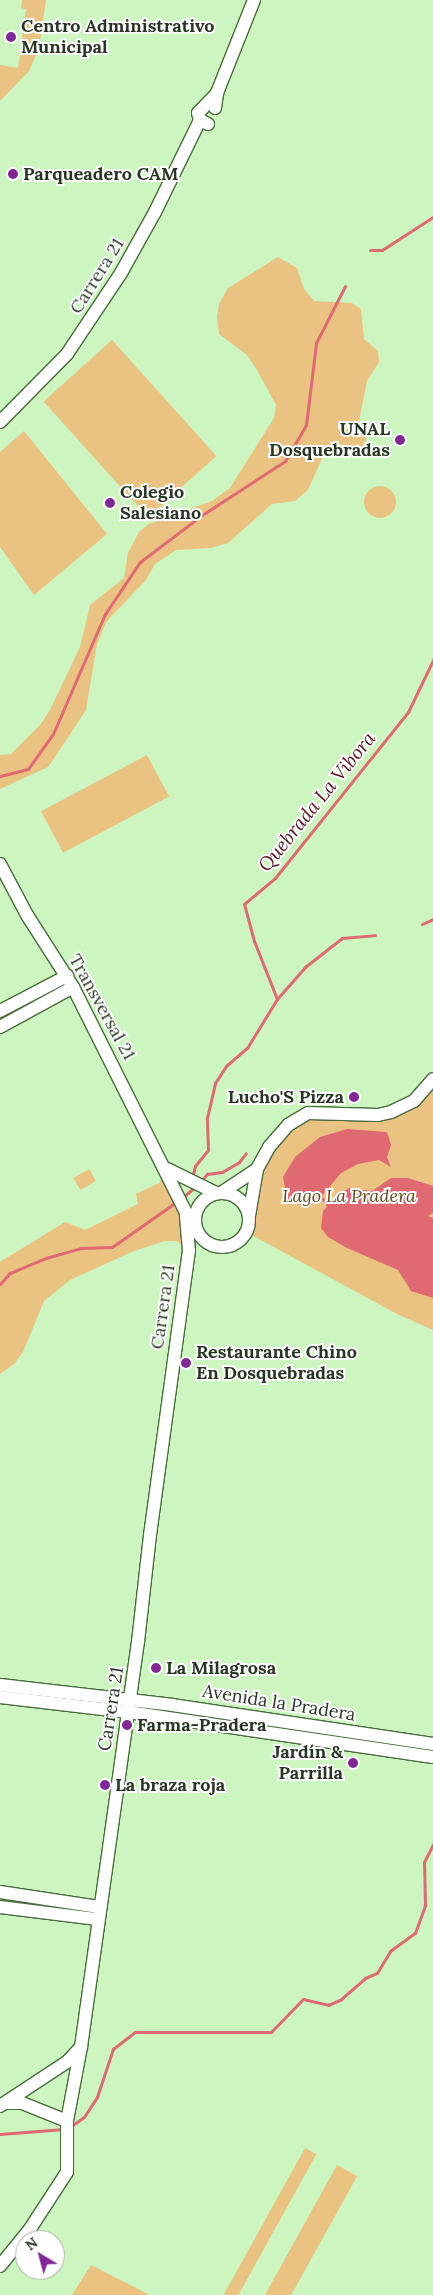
<!DOCTYPE html>
<html>
<head>
<meta charset="utf-8">
<style>
	body { margin:0 }
	#map { position:relative; width:433px; height:2295px; overflow:hidden; background:#cdf5c0; font-family:Lora,serif }
	div>[style] { position:absolute }
	[style*='--x'] { left:calc(var(--x)*1px); top:calc(var(--y)*1px); width:calc(var(--w)*1px); rotate:calc(var(--a)*1deg) }
	.green>* { inset:0; background:#eac282; transform-origin:0 0 }
	.round { border-radius:50% }
	.water>* { inset:0; background:#df6a71 }
	.stream>* { height:3px; margin:-1.5px; padding:0 1.5px; transform-origin:1.5px; border-radius:1.5px; background:#df6a71 }
	.roads { filter:drop-shadow(1px 0 #486b3c) drop-shadow(-1px 0 #486b3c) drop-shadow(0 1px #486b3c) drop-shadow(0 -1px #486b3c) }
	.minor>* { height:12px; margin:-6px; padding:0 6px; transform-origin:6px; border-radius:6px; background:#fff }
	.minor>.ring { margin:-6px; padding:0; box-sizing:content-box; background:none; border:12px solid #fff; border-radius:50% }
	.dots>* { width:14px; height:14px; translate:-50% -50%; box-sizing:border-box; border:2px solid #fff; border-radius:50% }
	span { translate:-50% -50%; white-space:nowrap; text-align:center; line-height:1.15; -webkit-text-stroke:4px #fff; paint-order:stroke }
	.poi-label { font-size:18px; color:#263621; font-weight:700 }
	.left { translate:0 -50%; text-align:left }
	.right { translate:-100% -50%; text-align:right }
	.street-label { font-size:18px; color:#263621 }
	.park-label { font-size:18px; color:#62481a; font-style:italic }
	.water-label { font-size:19px; color:#5b101b; font-style:italic }
	.north { position:absolute; left:15px; top:2230px; width:50px; height:50px; box-sizing:border-box; background:#fff; border:1px solid #a8afa6; border-radius:50%; rotate:323deg; font-size:14px; font-weight:700; line-height:20px; text-align:center; color:#263621 }
	.north::after { content:''; display:block; margin:auto; width:18px; height:22px; background:#7f2896; clip-path:polygon(50% 0,100% 100%,50% 72%,0 100%) }
</style>
</head>
<body>
<div id="map">
	<div class="green">
		<div style="clip-path:polygon(22px 0,46px 0,39px 48px,29px 71px,0 101px,0 65px,18px 68px,26px 9px,21px 8px)"></div>
		<div style="clip-path:polygon(278px 257px,297px 268px,304px 289px,314px 301px,352px 303px,361px 309px,364px 339px,378px 351px,379px 362px,367px 381px,359px 421px,367px 436px,365px 444px,357px 450px,339px 444px,333px 446px,324px 454px,308px 490px,295px 501px,272px 504px,228px 543px,211px 548px,176px 550px,155px 564px,146px 580px,106px 622px,97px 644px,86px 710px,61px 748px,48px 767px,0 789px,0 755px,11px 754px,40px 725px,50px 710px,80px 647px,90px 605px,124px 578px,128px 553px,139px 532px,149px 524px,212px 501px,230px 488px,274px 418px,276px 405px,257px 370px,247px 355px,219px 334px,217px 317px,219px 304px,228px 288px)"></div>
		<div style="left:112px;top:340px;width:156px;height:92px;rotate:48deg"></div>
		<div style="clip-path:polygon(24px 431px,107px 534px,34px 595px,0 547px,0 452px)"></div>
		<div class="round" style="left:364px;top:486px;width:32px;height:32px"></div>
		<div style="left:147px;top:755px;width:47px;height:120px;rotate:62deg"></div>
		<div style="clip-path:polygon(433px 1079px,433px 1330px,397px 1314px,246px 1232px,253px 1180px,295px 1120px,391px 1112px)"></div>
		<div style="left:89px;top:1169px;width:14px;height:18px;rotate:60deg"></div>
		<div style="clip-path:polygon(167px 1169px,186px 1214px,184px 1247px,177px 1241px,165px 1241px,134px 1251px,70px 1280px,44px 1301px,23px 1352px,15px 1363px,0 1374px,0 1262px,65px 1222px,85px 1230px,138px 1204px,136px 1194px,159px 1183px)"></div>
		<div style="left:305px;top:2148px;width:13px;height:167px;rotate:29deg"></div>
		<div style="left:337px;top:2165px;width:23px;height:148px;rotate:29deg"></div>
		<div style="clip-path:polygon(91px 2265px,150px 2295px,72px 2295px)"></div>
	</div>
	<div class="water">
		<div style="clip-path:polygon(347px 1129px,387px 1132px,391px 1145px,387px 1157px,391px 1167px,379px 1160px,358px 1164px,341px 1173px,316px 1203px,300px 1205px,287px 1199px,283px 1177px,295px 1157px,320px 1137px)"></div>
		<div style="clip-path:polygon(391px 1178px,408px 1178px,433px 1186px,433px 1213px,428px 1216px,433px 1218px,433px 1298px,411px 1291px,398px 1270px,347px 1248px,328px 1237px,321px 1228px,323px 1211px,337px 1196px,349px 1188px,372px 1191px)"></div>
	</div>
	<div class="stream">
		<div style="--x:370;--y:250;--w:12;--a:0"></div>
		<div style="--x:382;--y:250;--w:61;--a:-32.9"></div>
		<div style="--x:0;--y:776;--w:29;--a:-14"></div>
		<div style="--x:28;--y:769;--w:43;--a:-54.5"></div>
		<div style="--x:53;--y:734;--w:131;--a:-66.6"></div>
		<div style="--x:105;--y:614;--w:63;--a:-56.1"></div>
		<div style="--x:140;--y:562;--w:78;--a:-37.2"></div>
		<div style="--x:202;--y:515;--w:99;--a:-33"></div>
		<div style="--x:285;--y:461;--w:42;--a:-59.7"></div>
		<div style="--x:306;--y:425;--w:83;--a:-83"></div>
		<div style="--x:316;--y:343;--w:64;--a:-63"></div>
		<div style="--x:422;--y:924;--w:12;--a:-24"></div>
		<div style="--x:277;--y:999;--w:62;--a:-111.6"></div>
		<div style="--x:254;--y:941;--w:38;--a:-105"></div>
		<div style="--x:244;--y:904;--w:40;--a:-40"></div>
		<div style="--x:275;--y:878;--w:213;--a:-51.3"></div>
		<div style="--x:408;--y:712;--w:58;--a:-64.3"></div>
		<div style="--x:192;--y:1178;--w:12;--a:-76"></div>
		<div style="--x:195;--y:1166;--w:21;--a:-51"></div>
		<div style="--x:208;--y:1150;--w:32;--a:-92"></div>
		<div style="--x:207;--y:1118;--w:36;--a:-77"></div>
		<div style="--x:215;--y:1083;--w:20;--a:-57"></div>
		<div style="--x:226;--y:1066;--w:28;--a:-41"></div>
		<div style="--x:247;--y:1048;--w:57;--a:-58.5"></div>
		<div style="--x:277;--y:999;--w:43;--a:-48.8"></div>
		<div style="--x:305;--y:967;--w:47;--a:-38.1"></div>
		<div style="--x:342;--y:938;--w:33;--a:-5"></div>
		<div style="--x:200;--y:1182;--w:11;--a:-49"></div>
		<div style="--x:207;--y:1174;--w:15;--a:-8"></div>
		<div style="--x:222;--y:1172;--w:20;--a:-30"></div>
		<div style="--x:239;--y:1162;--w:11;--a:-52"></div>
		<div style="--x:320;--y:1196;--w:13;--a:48"></div>
		<div style="--x:183;--y:1197;--w:16;--a:-40"></div>
		<div style="--x:0;--y:1284;--w:15;--a:-48"></div>
		<div style="--x:10;--y:1273;--w:39;--a:-23"></div>
		<div style="--x:46;--y:1258;--w:35;--a:-16"></div>
		<div style="--x:80;--y:1248;--w:32;--a:-2"></div>
		<div style="--x:112;--y:1247;--w:78;--a:-35.1"></div>
		<div style="--x:70;--y:2127;--w:17;--a:-36"></div>
		<div style="--x:84;--y:2117;--w:24;--a:-57"></div>
		<div style="--x:97;--y:2097;--w:51;--a:-71.6"></div>
		<div style="--x:113;--y:2049;--w:28;--a:-38"></div>
		<div style="--x:135;--y:2032;--w:136;--a:0"></div>
		<div style="--x:271;--y:2032;--w:46;--a:-45.9"></div>
		<div style="--x:303;--y:1999;--w:26;--a:13"></div>
		<div style="--x:328;--y:2005;--w:13;--a:-23"></div>
		<div style="--x:340;--y:2000;--w:33;--a:-41"></div>
		<div style="--x:365;--y:1978;--w:13;--a:-23"></div>
		<div style="--x:377;--y:1973;--w:26;--a:-59"></div>
		<div style="--x:390;--y:1951;--w:31;--a:-36"></div>
		<div style="--x:415;--y:1933;--w:30;--a:-70"></div>
		<div style="--x:425;--y:1905;--w:43;--a:-91.3"></div>
		<div style="--x:424;--y:1862;--w:20;--a:-63"></div>
		<div style="--x:0;--y:2134;--w:64;--a:-4.5"></div>
	</div>
	<div class="roads">
		<div class="minor">
			<div style="--x:215;--y:108;--w:15;--a:-82"></div>
			<div style="--x:217;--y:93;--w:100;--a:-68.3"></div>
			<div style="--x:208;--y:124;--w:9;--a:-153"></div>
			<div style="--x:200;--y:120;--w:7;--a:-106"></div>
			<div style="--x:198;--y:113;--w:28;--a:-46"></div>
			<div style="--x:0;--y:422;--w:95;--a:-45.4"></div>
			<div style="--x:67;--y:354;--w:97;--a:-56.3"></div>
			<div style="--x:121;--y:273;--w:70;--a:-60.9"></div>
			<div style="--x:155;--y:212;--w:102;--a:-63.9"></div>
			<div style="--x:0;--y:864;--w:58;--a:62.1"></div>
			<div style="--x:27;--y:915;--w:85;--a:57.4"></div>
			<div style="--x:73;--y:987;--w:262;--a:63.4"></div>
			<div style="--x:0;--y:1011;--w:76;--a:-27.6"></div>
			<div style="--x:0;--y:1027;--w:83;--a:-28.7"></div>
			<div style="--x:167;--y:1169;--w:55;--a:26.1"></div>
			<div class="ring" style="left:195px;top:1193px;width:42px;height:42px"></div>
			<div style="--x:221;--y:1193;--w:43;--a:-33.7"></div>
			<div style="--x:249;--y:1216;--w:48;--a:-80.3"></div>
			<div style="--x:257;--y:1169;--w:25;--a:-61"></div>
			<div style="--x:269;--y:1147;--w:29;--a:-49"></div>
			<div style="--x:288;--y:1125;--w:23;--a:-31"></div>
			<div style="--x:308;--y:1113;--w:70;--a:1.6"></div>
			<div style="--x:378;--y:1115;--w:13;--a:-13"></div>
			<div style="--x:391;--y:1112;--w:25;--a:-26"></div>
			<div style="--x:414;--y:1101;--w:29;--a:-49"></div>
			<div style="--x:0;--y:1685;--w:173;--a:6.6"></div>
			<div style="--x:172;--y:1705;--w:264;--a:8.5"></div>
			<div style="--x:0;--y:1697;--w:129;--a:6.7"></div>
			<div style="--x:128;--y:1712;--w:308;--a:8.4"></div>
			<div style="--x:0;--y:1892;--w:100;--a:8.6"></div>
			<div style="--x:0;--y:1907;--w:98;--a:7.1"></div>
			<div style="--x:5;--y:2103;--w:17;--a:0"></div>
			<div style="--x:22;--y:2103;--w:48;--a:21.8"></div>
			<div style="--x:0;--y:2106;--w:80;--a:-33.3"></div>
			<div style="--x:67;--y:2062;--w:21;--a:-47"></div>
			<div style="--x:0;--y:2266;--w:48;--a:-51"></div>
			<div style="--x:30;--y:2229;--w:68;--a:-57"></div>
			<div style="--x:67;--y:2172;--w:51;--a:-90"></div>
			<div style="--x:67;--y:2121;--w:75;--a:-79.3"></div>
			<div style="--x:81;--y:2047;--w:409;--a:-82"></div>
			<div style="--x:138;--y:1642;--w:108;--a:-83.6"></div>
			<div style="--x:150;--y:1535;--w:287;--a:-82.2"></div>
			<div style="--x:189;--y:1251;--w:37;--a:-95"></div>
		</div>
	</div>
	<div class="dots">
		<div style="left:11px;top:37px;background:#7f2896"></div>
		<div style="left:13px;top:174px;background:#7f2896"></div>
		<div style="left:400px;top:440px;background:#7f2896"></div>
		<div style="left:110px;top:503px;background:#7f2896"></div>
		<div style="left:354px;top:1097px;background:#7f2896"></div>
		<div style="left:186px;top:1363px;background:#7f2896"></div>
		<div style="left:156px;top:1668px;background:#7f2896"></div>
		<div style="left:127px;top:1725px;background:#7f2896"></div>
		<div style="left:353px;top:1763px;background:#7f2896"></div>
		<div style="left:105px;top:1785px;background:#7f2896"></div>
	</div>
	<div class="poi-label">
		<span class="left" style="left:21px;top:37px">Centro Administrativo<br>Municipal</span>
		<span class="left" style="left:23px;top:174px">Parqueadero CAM</span>
		<span class="right" style="left:390px;top:440px">UNAL<br>Dosquebradas</span>
		<span class="left" style="left:120px;top:503px">Colegio<br>Salesiano</span>
		<span class="right" style="left:344px;top:1097px">Lucho'S Pizza</span>
		<span class="left" style="left:196px;top:1363px">Restaurante Chino<br>En Dosquebradas</span>
		<span class="left" style="left:166px;top:1668px">La Milagrosa</span>
		<span class="left" style="left:137px;top:1725px">Farma-Pradera</span>
		<span class="right" style="left:343px;top:1763px">Jardín &amp;<br>Parrilla</span>
		<span class="left" style="left:115px;top:1785px">La braza roja</span>
	</div>
	<div class="street-label">
		<span style="left:97px;top:276px;rotate:-58deg">Carrera 21</span>
		<span style="left:102px;top:1007px;rotate:61deg">Transversal 21</span>
		<span style="left:163px;top:1307px;rotate:-82deg">Carrera 21</span>
		<span style="left:279px;top:1703px;rotate:9deg">Avenida la Pradera</span>
		<span style="left:111px;top:1709px;rotate:-81deg">Carrera 21</span>
	</div>
	<div class="park-label">
		<span style="left:349px;top:1196px">Lago La Pradera</span>
	</div>
	<div class="water-label">
		<span style="left:317px;top:802px;rotate:-51deg">Quebrada La Vibora</span>
	</div>
	<div class="north">N</div>
</div>
</body>
</html>
